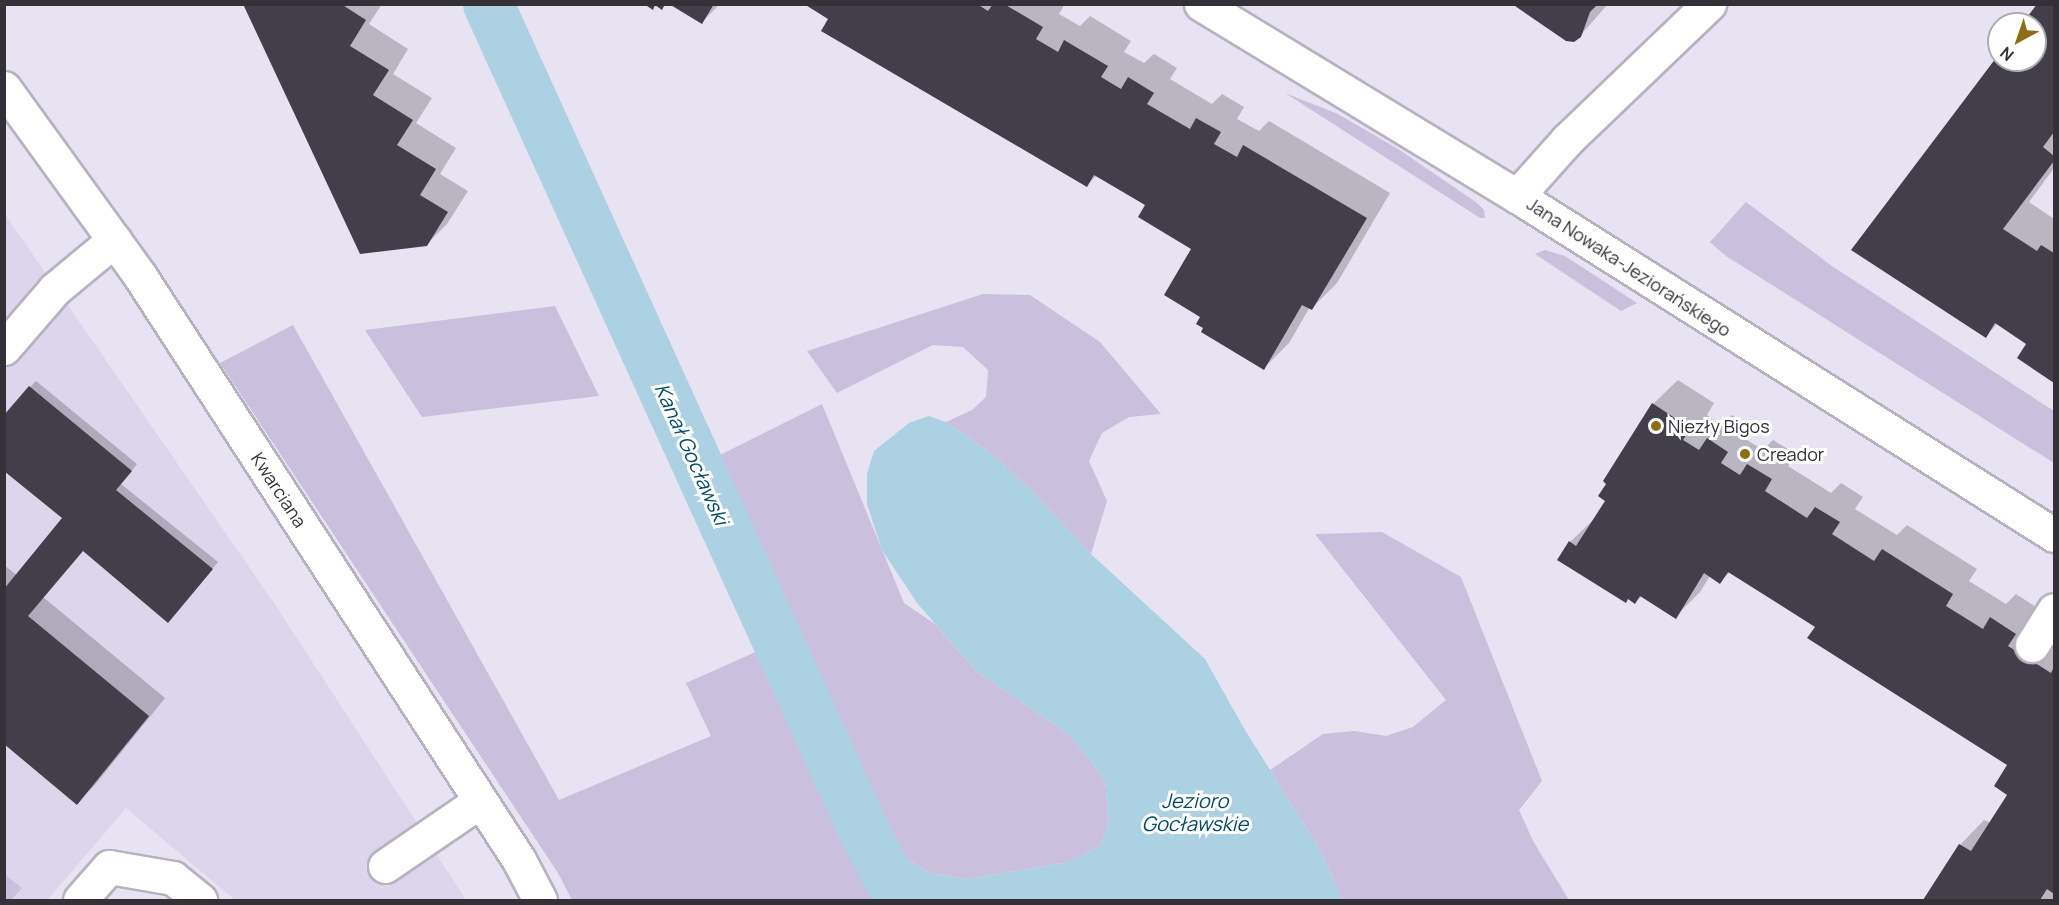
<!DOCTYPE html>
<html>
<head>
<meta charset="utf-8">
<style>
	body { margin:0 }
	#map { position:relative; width:2059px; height:905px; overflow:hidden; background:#e8e3f2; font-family:Manrope,sans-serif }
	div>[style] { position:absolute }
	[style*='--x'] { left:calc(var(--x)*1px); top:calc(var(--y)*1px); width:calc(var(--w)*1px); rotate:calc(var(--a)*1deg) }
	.built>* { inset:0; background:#dcd5eb }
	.green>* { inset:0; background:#cabfdd }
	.water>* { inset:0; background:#acd1e3 }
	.shadow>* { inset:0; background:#0003 }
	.canal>* { height:51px; margin:-25.5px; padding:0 25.5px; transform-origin:25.5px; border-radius:25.5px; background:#acd1e3 }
	.building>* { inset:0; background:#423e4a }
	.roads { filter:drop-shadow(2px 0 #b7b2c0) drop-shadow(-2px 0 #b7b2c0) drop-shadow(0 2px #b7b2c0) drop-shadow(0 -2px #b7b2c0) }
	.minor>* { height:33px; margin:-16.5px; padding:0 16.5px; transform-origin:16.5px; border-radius:16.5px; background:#fff }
	.dots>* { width:16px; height:16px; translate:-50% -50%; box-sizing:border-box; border:3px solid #fff; border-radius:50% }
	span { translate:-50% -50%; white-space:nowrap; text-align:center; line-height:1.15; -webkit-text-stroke:6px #fff; paint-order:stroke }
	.street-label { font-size:18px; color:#333137 }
	.poi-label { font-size:18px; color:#333137 }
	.left { translate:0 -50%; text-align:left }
	.water-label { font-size:20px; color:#004c65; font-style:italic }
	.frame { position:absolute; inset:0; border:6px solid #333137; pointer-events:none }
	.north { position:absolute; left:1987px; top:12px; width:60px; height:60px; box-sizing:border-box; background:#fff; border:2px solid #adadaf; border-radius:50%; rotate:220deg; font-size:16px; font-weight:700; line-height:24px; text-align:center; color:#333137 }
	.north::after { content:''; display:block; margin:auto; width:21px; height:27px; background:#8f6e13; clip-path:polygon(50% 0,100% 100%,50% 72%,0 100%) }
</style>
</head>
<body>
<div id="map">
	<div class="built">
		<div style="clip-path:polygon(4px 213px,276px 606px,417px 823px,409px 829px,428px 857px,435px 852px,466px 900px,235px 900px,126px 808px,47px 900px,5px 900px)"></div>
	</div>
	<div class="green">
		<div style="clip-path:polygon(1285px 93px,1338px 114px,1398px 149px,1476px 202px,1484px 210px,1485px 218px,1480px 218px)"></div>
		<div style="clip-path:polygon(1746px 202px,1832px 266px,2054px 411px,2054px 463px,1726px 256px,1710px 242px)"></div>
		<div style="clip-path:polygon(1545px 250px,1565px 256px,1637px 303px,1621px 311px,1535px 254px)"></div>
		<div style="clip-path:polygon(983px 294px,1030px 295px,1100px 342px,1161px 414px,1129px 417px,1102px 433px,1089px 461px,1107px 501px,1091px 554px,1031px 490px,991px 453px,946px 422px,972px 410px,986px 397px,988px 370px,963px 347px,933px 345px,837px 393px,807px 351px)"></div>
		<div style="clip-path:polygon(555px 306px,599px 396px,422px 417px,365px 330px)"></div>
		<div style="clip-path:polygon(293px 325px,559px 800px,711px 736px,686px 683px,767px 647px,856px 844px,887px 900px,572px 900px,558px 873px,220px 363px)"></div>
		<div style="clip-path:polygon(822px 404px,904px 603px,935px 624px,977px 672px,1070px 735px,1105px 780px,1109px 824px,1100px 846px,1069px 862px,966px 879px,930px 873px,898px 854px,880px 833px,716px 457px)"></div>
		<div style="clip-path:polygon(1382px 532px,1461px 577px,1542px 781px,1519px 810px,1533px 841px,1569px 900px,1342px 900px,1322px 853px,1270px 770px,1323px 734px,1354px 731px,1386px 736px,1413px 727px,1446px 700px,1315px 534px)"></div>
		<div style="clip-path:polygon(4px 874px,22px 888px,11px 900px,5px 900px)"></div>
	</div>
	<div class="water">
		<div style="clip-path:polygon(929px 416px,946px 422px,991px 453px,1031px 490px,1091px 554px,1205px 659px,1245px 730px,1322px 853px,1342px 900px,887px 900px,856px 844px,880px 833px,898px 854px,930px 873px,966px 879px,1069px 862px,1100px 846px,1109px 824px,1105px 780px,1070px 735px,977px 672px,917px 603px,882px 550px,867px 504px,867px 474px,874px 451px,909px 423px)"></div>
	</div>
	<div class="shadow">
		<div style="clip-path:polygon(245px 4px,382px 4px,369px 24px,408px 49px,393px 74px,432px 98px,416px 123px,456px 148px,440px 174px,468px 191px,447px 224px,426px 245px)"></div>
		<div style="clip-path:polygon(672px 4px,720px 4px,702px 22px)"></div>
		<div style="clip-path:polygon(807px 4px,1065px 4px,1059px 14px,1080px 26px,1090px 16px,1131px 41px,1124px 52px,1144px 63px,1154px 54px,1177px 68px,1170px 79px,1212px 104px,1222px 94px,1244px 107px,1237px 119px,1259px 131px,1269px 121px,1390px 193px,1337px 283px,1312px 308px,1310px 307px,1289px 343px,1264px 368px,1205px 327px,1193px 248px,1147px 205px,1097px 175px,1087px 185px)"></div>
		<div style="clip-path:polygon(1515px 4px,1608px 4px,1580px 36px)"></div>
		<div style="clip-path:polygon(2039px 4px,2054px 4px,2054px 168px,2029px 202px,2054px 219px,2054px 381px,2019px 358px,2028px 343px,1998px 323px,1986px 336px,1999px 57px,1999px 60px,2035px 60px,2035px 24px,2024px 24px)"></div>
		<div style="clip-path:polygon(1678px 380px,1714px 403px,1707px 415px,1722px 425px,1732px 415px,1751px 427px,1744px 438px,1763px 450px,1773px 440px,1796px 454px,1788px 466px,1831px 493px,1841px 483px,1863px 497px,1855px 509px,1897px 535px,1907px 525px,1977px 569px,1969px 581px,2006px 604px,2016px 594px,2039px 609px,2054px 635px,2054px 900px,1925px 900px,1960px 845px,1984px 820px,1991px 823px,2009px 794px,2010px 765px,1817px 626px,1730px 572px,1720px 582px,1710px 576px,1700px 592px,1675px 617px,1642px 596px,1635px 602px,1570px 542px,1595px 518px,1607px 500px,1653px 404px)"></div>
		<div style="clip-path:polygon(36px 381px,137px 464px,121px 484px,218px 562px,168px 621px,83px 549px,43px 597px,165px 698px,94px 786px,76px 803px,4px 743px,4px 565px,18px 576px,64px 518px,30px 387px)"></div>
	</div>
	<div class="canal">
		<div style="--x:488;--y:4;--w:916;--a:65.56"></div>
		<div style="--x:867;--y:838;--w:71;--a:61.3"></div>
	</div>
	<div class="building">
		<div style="clip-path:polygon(243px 4px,341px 4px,366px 20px,350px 46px,389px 70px,373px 95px,413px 120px,397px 145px,436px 169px,420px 195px,448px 212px,427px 246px,360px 254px)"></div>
		<div style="clip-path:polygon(644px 4px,665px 4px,662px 10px,655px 5px,653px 10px)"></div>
		<div style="clip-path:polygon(669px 4px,714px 4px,702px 24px)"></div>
		<div style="clip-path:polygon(804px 4px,977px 4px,988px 11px,993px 4px,1004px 4px,1043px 27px,1036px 39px,1058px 52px,1064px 40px,1108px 66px,1101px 77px,1121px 89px,1128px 77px,1154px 93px,1147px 104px,1190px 129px,1196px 118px,1221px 132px,1214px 144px,1237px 157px,1243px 145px,1367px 218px,1312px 310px,1302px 305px,1264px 370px,1201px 332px,1203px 328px,1196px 324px,1200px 317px,1164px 295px,1191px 249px,1138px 217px,1145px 205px,1094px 175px,1087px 187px,821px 31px,828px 19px)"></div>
		<div style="clip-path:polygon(1512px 4px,1598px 4px,1590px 12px,1581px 37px,1574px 42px,1566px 41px)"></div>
		<div style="clip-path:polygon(2037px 4px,2054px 4px,2054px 132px,2043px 147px,2054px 156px,2054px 161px,2003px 229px,2037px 251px,2041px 245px,2054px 253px,2054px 383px,2017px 358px,2026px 344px,1995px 323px,1986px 338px,1851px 250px,1999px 54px,1999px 60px,2035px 60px,2035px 24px,2022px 24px)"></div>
		<div style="clip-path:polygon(29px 386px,132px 471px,116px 490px,213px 569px,168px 623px,83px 551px,28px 616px,149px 716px,77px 805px,4px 744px,4px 589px,62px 518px,4px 471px,4px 415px)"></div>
		<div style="clip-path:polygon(1652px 403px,1690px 428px,1683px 440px,1699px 450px,1707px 438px,1728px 452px,1721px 463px,1740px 475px,1747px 464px,1772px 479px,1765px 491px,1807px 518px,1815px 507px,1840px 522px,1832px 534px,1874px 561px,1882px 549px,1953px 594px,1946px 606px,1983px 629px,1990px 617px,2016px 634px,2008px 646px,2051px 673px,2054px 667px,2054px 894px,2047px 889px,2040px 900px,1923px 900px,1959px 844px,1971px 851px,2007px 795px,1994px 786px,2007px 765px,1807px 638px,1815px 627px,1728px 572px,1720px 584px,1704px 573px,1676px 619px,1640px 596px,1635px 604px,1628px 599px,1626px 603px,1557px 560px,1569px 541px,1576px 546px,1605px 501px,1598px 496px,1606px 484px,1603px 481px)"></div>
	</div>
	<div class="roads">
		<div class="minor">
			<div style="--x:1201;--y:4;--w:370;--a:31.3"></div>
			<div style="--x:1517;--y:196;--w:635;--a:32.26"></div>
			<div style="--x:4;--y:88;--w:232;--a:54.1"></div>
			<div style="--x:140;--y:276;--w:696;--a:57.02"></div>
			<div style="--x:519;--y:860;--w:45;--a:62.3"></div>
			<div style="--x:1517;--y:196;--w:75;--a:-48.2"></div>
			<div style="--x:1567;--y:140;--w:197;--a:-43.8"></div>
			<div style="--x:4;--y:348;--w:78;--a:-49.2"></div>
			<div style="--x:55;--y:289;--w:77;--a:-39.7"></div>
			<div style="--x:2032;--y:645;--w:41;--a:-57.8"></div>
			<div style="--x:385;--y:866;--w:115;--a:-34.4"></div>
			<div style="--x:80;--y:900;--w:44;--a:-48.7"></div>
			<div style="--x:109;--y:867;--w:65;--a:9.8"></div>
			<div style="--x:173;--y:878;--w:35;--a:39"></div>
		</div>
	</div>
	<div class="dots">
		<div style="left:1656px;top:426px;background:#8f6e13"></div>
		<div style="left:1745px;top:454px;background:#8f6e13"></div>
	</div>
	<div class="street-label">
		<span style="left:1629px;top:267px;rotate:33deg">Jana Nowaka-Jeziorańskiego</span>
		<span style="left:279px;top:490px;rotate:57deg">Kwarciana</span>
	</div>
	<div class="poi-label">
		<span class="left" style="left:1668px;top:426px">Niezły Bigos</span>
		<span class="left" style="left:1757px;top:454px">Creador</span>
	</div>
	<div class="water-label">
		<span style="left:692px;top:454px;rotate:66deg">Kanał Gocławski</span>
		<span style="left:1195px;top:812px">Jezioro<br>Gocławskie</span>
	</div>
	<div class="frame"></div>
	<div class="north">N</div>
</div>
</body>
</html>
